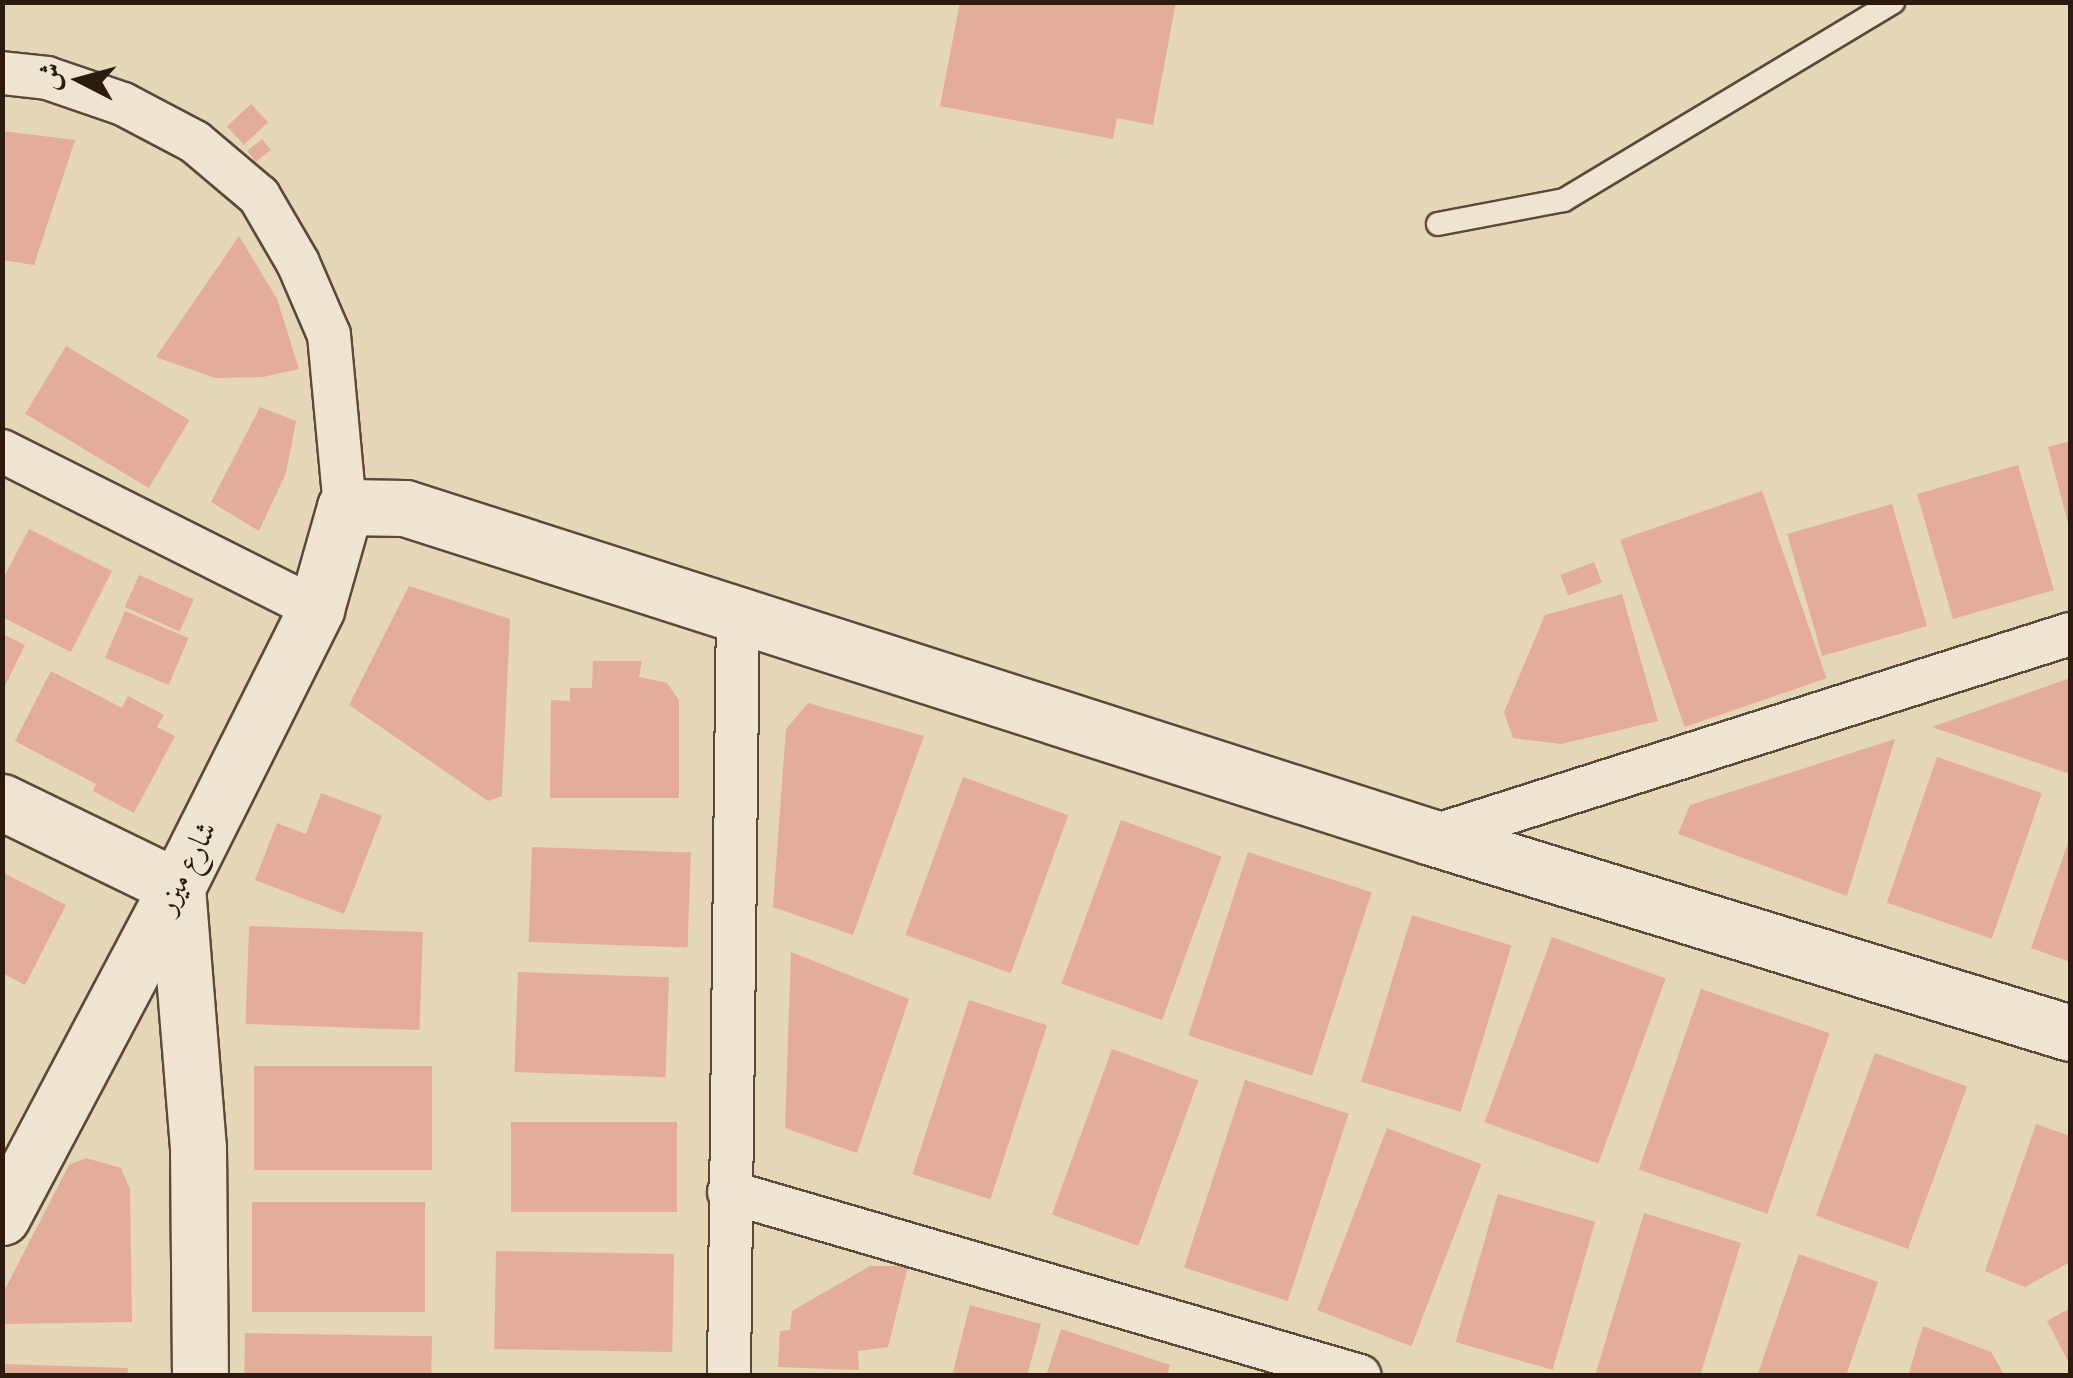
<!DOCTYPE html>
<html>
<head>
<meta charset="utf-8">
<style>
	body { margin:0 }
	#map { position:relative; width:2073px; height:1378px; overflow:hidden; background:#e7d7b9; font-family:Alegreya,Amiri,serif }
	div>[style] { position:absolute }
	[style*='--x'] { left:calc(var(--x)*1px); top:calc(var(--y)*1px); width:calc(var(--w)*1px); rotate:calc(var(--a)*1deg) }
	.building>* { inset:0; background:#e3ac9b; transform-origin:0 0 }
	.roads { filter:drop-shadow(2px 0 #5c4939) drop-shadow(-2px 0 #5c4939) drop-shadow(0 2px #5c4939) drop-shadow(0 -2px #5c4939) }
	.service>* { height:22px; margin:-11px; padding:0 11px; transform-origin:11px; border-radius:11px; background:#efe5d2 }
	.minor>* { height:42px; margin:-21px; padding:0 21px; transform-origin:21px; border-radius:21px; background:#efe5d2 }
	.tertiary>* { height:55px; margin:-27.5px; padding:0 27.5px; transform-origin:27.5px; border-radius:27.5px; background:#efe5d2 }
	span { translate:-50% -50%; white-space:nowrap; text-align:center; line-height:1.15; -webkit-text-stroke:8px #efe5d2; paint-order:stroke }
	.street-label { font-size:30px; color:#2d1a0e }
	.frame { position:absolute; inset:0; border:5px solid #2d1a0e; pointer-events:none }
	.north { position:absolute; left:30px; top:30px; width:100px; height:100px; -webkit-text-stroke:8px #efe5d2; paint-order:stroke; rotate:276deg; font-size:28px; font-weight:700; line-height:40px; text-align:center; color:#2d1a0e }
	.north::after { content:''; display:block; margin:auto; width:35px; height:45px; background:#2d1a0e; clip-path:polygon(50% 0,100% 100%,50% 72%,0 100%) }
</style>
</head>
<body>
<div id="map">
	<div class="building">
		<div style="clip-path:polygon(960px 2px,1176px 2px,1153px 125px,1117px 118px,1113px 139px,940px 106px)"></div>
		<div style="left:251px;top:104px;width:25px;height:33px;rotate:47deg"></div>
		<div style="clip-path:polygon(2px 131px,75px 140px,34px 265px,2px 260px)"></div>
		<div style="left:262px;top:139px;width:14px;height:19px;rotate:51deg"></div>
		<div style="clip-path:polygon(239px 236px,277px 299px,299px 369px,263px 377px,215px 378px,156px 357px)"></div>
		<div style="left:66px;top:346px;width:144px;height:79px;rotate:31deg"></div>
		<div style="clip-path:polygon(260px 407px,296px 421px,286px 473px,259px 531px,211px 502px)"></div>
		<div style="clip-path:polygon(2070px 441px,2070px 527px,2069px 527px,2048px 447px)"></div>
		<div style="left:2018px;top:465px;width:130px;height:105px;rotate:74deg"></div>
		<div style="left:1762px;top:491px;width:198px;height:150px;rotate:71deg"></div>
		<div style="left:1892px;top:504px;width:127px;height:109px;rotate:74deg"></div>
		<div style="clip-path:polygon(29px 529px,112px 571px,71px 652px,2px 617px,2px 581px)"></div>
		<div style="left:1594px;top:562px;width:22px;height:36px;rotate:69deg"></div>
		<div style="left:139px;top:575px;width:60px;height:35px;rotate:24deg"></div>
		<div style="clip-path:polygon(409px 586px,510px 619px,502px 796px,488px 801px,349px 705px)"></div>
		<div style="clip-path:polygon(1622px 594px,1658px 721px,1561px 744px,1513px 738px,1504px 712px,1545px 615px)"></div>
		<div style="left:125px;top:611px;width:69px;height:51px;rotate:23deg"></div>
		<div style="clip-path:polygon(2px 634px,25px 645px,2px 692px)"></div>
		<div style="clip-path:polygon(593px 661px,642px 661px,639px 677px,667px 683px,679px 700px,679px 798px,550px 798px,551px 700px,570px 701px,570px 688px,592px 688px)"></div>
		<div style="clip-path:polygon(51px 671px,122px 708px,128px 696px,164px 715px,157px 727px,175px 736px,134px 813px,93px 791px,96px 784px,15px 741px)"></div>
		<div style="clip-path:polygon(2070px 678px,2070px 774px,1932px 727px)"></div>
		<div style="clip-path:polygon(808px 703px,924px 736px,853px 935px,773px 907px,786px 729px)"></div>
		<div style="clip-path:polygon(1895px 739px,1847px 896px,1678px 834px,1690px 805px)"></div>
		<div style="left:1937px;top:757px;width:111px;height:154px;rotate:19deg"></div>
		<div style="left:963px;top:777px;width:112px;height:168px;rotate:20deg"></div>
		<div style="clip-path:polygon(321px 793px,382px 816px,344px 914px,255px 880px,277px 823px,306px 834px)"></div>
		<div style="left:1121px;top:820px;width:107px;height:174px;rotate:20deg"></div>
		<div style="clip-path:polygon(2070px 837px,2070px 962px,2031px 948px)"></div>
		<div style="left:532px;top:847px;width:159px;height:95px;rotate:2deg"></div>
		<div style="left:1248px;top:852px;width:130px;height:193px;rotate:18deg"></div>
		<div style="clip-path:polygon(2px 872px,66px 905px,25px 985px,2px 973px)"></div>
		<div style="left:1412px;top:915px;width:104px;height:174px;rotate:17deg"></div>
		<div style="left:249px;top:926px;width:174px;height:98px;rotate:2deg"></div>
		<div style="left:1552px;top:937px;width:121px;height:197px;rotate:20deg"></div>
		<div style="clip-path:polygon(791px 952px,909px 999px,857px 1153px,785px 1128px)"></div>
		<div style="left:518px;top:972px;width:151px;height:100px;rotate:2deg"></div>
		<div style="left:1701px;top:989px;width:136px;height:191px;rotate:19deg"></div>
		<div style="left:969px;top:1000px;width:82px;height:183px;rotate:18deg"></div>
		<div style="left:1112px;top:1049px;width:92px;height:176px;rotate:20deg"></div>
		<div style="left:1875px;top:1053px;width:98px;height:173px;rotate:20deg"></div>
		<div style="left:254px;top:1066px;width:178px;height:104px"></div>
		<div style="left:1245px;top:1080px;width:109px;height:197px;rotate:18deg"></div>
		<div style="left:511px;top:1122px;width:166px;height:90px"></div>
		<div style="clip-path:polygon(2036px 1124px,2070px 1136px,2070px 1262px,2025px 1287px,1985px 1271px)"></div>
		<div style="left:1387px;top:1128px;width:101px;height:195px;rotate:21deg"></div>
		<div style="clip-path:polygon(86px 1158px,121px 1168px,130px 1189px,132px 1322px,2px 1324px,2px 1295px,69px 1165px)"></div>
		<div style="left:1498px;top:1194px;width:101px;height:154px;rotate:16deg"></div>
		<div style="left:252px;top:1202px;width:173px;height:110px"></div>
		<div style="clip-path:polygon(1644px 1213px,1741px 1243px,1700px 1376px,1595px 1376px)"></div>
		<div style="left:496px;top:1251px;width:178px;height:98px;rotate:1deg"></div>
		<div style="clip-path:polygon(1799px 1254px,1878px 1282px,1846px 1376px,1757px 1376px)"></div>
		<div style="clip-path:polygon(870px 1266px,908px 1266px,888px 1347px,858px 1351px,859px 1370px,778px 1367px,780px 1331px,790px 1330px,792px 1311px)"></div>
		<div style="clip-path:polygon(970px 1305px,1041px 1324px,1027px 1376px,952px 1376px)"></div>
		<div style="clip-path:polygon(2070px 1308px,2070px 1365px,2047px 1321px)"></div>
		<div style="clip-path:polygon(1923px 1326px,1991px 1352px,2005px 1376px,1908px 1376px)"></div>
		<div style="clip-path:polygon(1061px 1329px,1170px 1365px,1167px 1376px,1046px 1376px)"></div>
		<div style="left:245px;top:1333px;width:187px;height:43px;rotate:1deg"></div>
		<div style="clip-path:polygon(2px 1364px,128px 1368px,127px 1376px,2px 1376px)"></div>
	</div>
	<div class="roads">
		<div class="service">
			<div style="--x:1438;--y:224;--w:128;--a:-10.8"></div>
			<div style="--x:1564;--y:200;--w:384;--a:-31"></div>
		</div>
		<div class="minor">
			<div style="--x:2;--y:73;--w:45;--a:6.3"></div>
			<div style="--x:47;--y:78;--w:80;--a:18.9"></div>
			<div style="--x:123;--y:104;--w:81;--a:27.8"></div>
			<div style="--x:195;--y:142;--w:84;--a:40.2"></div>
			<div style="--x:259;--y:196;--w:78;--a:59.8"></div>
			<div style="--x:298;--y:263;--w:78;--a:66.7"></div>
			<div style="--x:329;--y:335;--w:173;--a:84.7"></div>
			<div style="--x:2;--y:451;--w:352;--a:26.7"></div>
			<div style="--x:1431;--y:837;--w:670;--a:-17.62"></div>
			<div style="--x:729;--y:1192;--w:657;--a:16.26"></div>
			<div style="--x:729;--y:1376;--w:764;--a:-89.33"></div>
		</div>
		<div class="tertiary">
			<div style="--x:2;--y:802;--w:195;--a:25.9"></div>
			<div style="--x:177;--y:887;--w:262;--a:85.4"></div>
			<div style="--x:198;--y:1148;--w:228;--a:89.5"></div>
			<div style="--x:2;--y:1217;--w:374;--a:-62.1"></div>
			<div style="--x:177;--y:887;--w:311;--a:-63.4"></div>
			<div style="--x:316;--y:609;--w:106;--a:-74.1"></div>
			<div style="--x:345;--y:507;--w:60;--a:1"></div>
			<div style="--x:405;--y:508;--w:1077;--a:17.78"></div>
			<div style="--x:1431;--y:837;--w:668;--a:17.05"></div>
		</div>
	</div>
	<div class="street-label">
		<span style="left:186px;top:867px;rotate:-63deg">شارع ميزر</span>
	</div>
	<div class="frame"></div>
	<div class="north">ش</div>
</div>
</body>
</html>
